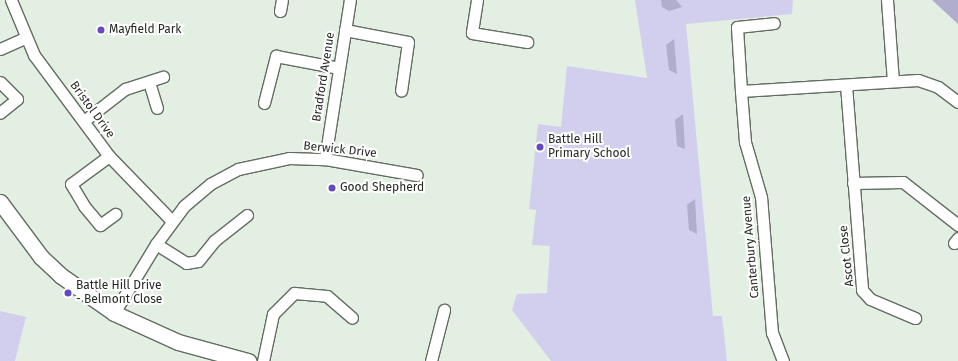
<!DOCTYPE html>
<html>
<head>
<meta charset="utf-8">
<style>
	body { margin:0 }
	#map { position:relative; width:958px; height:361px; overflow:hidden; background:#e4efe3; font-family:"Fira Sans",sans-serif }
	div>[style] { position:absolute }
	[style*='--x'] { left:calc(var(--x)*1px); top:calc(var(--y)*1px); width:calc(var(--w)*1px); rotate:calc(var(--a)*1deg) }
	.green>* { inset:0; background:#d2cfee }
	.forest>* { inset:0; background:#b0adcd }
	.roads { filter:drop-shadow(1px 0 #636c62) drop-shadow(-1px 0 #636c62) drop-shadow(0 1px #636c62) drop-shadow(0 -1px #636c62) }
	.street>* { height:11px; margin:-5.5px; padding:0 5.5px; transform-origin:5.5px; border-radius:5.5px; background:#fff }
	.secondary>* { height:15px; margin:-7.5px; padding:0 7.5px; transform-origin:7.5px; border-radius:7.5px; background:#fff }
	.dots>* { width:11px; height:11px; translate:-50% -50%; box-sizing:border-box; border:2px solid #fff; border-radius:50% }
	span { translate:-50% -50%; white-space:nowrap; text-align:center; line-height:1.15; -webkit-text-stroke:4px #fff; paint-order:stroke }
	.poi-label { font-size:12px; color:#252924 }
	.left { translate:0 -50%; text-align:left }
	.street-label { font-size:12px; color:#252924 }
</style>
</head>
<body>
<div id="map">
	<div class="green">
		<div style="clip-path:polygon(635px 0,793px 0,792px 14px,686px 24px,713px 316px,722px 316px,727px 361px,551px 361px,512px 310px,517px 294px,547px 293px,550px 246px,532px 245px,536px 210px,529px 209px,538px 124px,561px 127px,567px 66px,647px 78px)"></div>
		<div style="clip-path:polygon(0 311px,26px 317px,15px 361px,0 361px)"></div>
	</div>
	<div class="forest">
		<div style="clip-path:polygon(661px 0,676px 0,682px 7px,669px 11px,662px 7px)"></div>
		<div style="clip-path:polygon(932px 0,958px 0,958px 24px)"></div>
		<div style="clip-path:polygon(674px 39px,677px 74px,669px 70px,666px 45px)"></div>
		<div style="clip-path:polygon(683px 114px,685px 149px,677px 146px,675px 120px)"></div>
		<div style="clip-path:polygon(695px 199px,697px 234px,689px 230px,687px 205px)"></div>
	</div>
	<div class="roads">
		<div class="street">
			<div style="--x:11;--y:0;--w:60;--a:67.3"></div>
			<div style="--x:34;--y:55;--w:126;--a:53.4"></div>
			<div style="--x:109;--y:156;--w:91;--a:45.9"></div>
			<div style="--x:477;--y:0;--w:33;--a:99"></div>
			<div style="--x:472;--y:33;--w:56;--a:9.3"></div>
			<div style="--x:887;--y:0;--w:81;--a:85.8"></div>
			<div style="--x:280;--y:11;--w:11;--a:-80"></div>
			<div style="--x:345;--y:30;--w:64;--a:10.8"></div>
			<div style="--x:408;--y:42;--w:49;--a:98.1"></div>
			<div style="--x:0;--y:49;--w:27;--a:-24"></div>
			<div style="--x:0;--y:82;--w:24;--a:45"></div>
			<div style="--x:17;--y:99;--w:22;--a:141"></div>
			<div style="--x:149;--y:82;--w:27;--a:73"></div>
			<div style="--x:846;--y:85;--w:206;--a:85.5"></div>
			<div style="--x:862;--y:290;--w:12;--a:48"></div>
			<div style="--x:870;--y:299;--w:49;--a:22.9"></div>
			<div style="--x:741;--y:91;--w:64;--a:-93.6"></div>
			<div style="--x:737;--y:27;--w:37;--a:-6"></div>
			<div style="--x:264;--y:103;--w:49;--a:-75.7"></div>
			<div style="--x:276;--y:56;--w:64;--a:10.8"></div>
			<div style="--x:85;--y:120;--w:51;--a:-37.8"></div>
			<div style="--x:125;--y:89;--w:40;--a:-18"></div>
			<div style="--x:109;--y:156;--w:47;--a:143.6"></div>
			<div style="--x:71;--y:184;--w:26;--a:59"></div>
			<div style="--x:84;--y:206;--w:25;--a:50"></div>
			<div style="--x:100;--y:225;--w:19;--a:-36"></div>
			<div style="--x:325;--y:159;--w:161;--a:-81.1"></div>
			<div style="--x:853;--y:183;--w:50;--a:-1.1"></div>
			<div style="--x:903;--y:182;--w:70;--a:38"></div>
			<div style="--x:954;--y:243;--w:6;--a:-51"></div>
			<div style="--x:156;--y:244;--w:36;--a:32"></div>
			<div style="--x:186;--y:263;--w:12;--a:-9"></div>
			<div style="--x:198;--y:261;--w:26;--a:-51"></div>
			<div style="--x:214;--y:241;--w:42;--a:-38.2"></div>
			<div style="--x:114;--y:313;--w:81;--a:-58.7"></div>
			<div style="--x:156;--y:244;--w:47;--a:-53.6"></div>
			<div style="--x:184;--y:206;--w:34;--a:-40"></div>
			<div style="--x:210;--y:184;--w:32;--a:-28"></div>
			<div style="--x:238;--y:169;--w:52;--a:-12.2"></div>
			<div style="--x:289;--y:158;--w:36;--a:2"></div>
			<div style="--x:325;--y:159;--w:93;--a:9.9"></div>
			<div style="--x:263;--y:361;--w:48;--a:-78"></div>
			<div style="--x:273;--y:314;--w:30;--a:-45"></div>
			<div style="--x:294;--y:293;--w:33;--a:5"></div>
			<div style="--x:327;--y:296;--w:33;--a:41"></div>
			<div style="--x:431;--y:361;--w:53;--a:-75.7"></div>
			<div style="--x:783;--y:361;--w:30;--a:-111"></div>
			<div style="--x:772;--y:333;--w:136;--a:-94.6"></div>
			<div style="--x:761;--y:197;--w:57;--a:-106.2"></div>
			<div style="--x:745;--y:142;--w:51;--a:-94.5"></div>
			<div style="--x:741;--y:91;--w:177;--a:-3.6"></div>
			<div style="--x:918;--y:80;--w:21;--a:19"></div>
			<div style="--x:938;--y:87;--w:25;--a:37"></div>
		</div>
		<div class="secondary">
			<div style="--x:0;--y:202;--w:69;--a:53.3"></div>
			<div style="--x:41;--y:257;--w:26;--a:43"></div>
			<div style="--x:60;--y:275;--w:66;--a:35.1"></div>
			<div style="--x:114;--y:313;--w:70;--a:24.4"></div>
			<div style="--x:178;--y:342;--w:73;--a:15.2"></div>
		</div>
	</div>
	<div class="dots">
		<div style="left:101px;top:30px;background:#6648c1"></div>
		<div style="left:540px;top:147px;background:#6648c1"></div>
		<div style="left:332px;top:188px;background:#6648c1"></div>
		<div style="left:68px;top:293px;background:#6648c1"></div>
	</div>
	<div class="poi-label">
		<span class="left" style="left:109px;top:30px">Mayfield Park</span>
		<span class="left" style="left:548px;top:147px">Battle Hill<br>Primary School</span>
		<span class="left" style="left:340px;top:188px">Good Shepherd</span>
		<span class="left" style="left:76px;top:293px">Battle Hill Drive<br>- Belmont Close</span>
	</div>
	<div class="street-label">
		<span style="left:324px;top:77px;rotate:-81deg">Bradford Avenue</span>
		<span style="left:92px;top:110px;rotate:54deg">Bristol Drive</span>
		<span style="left:340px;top:150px;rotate:6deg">Berwick Drive</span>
		<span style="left:751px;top:247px;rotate:-95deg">Canterbury Avenue</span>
		<span style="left:847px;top:256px;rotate:-96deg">Ascot Close</span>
	</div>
</div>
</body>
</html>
